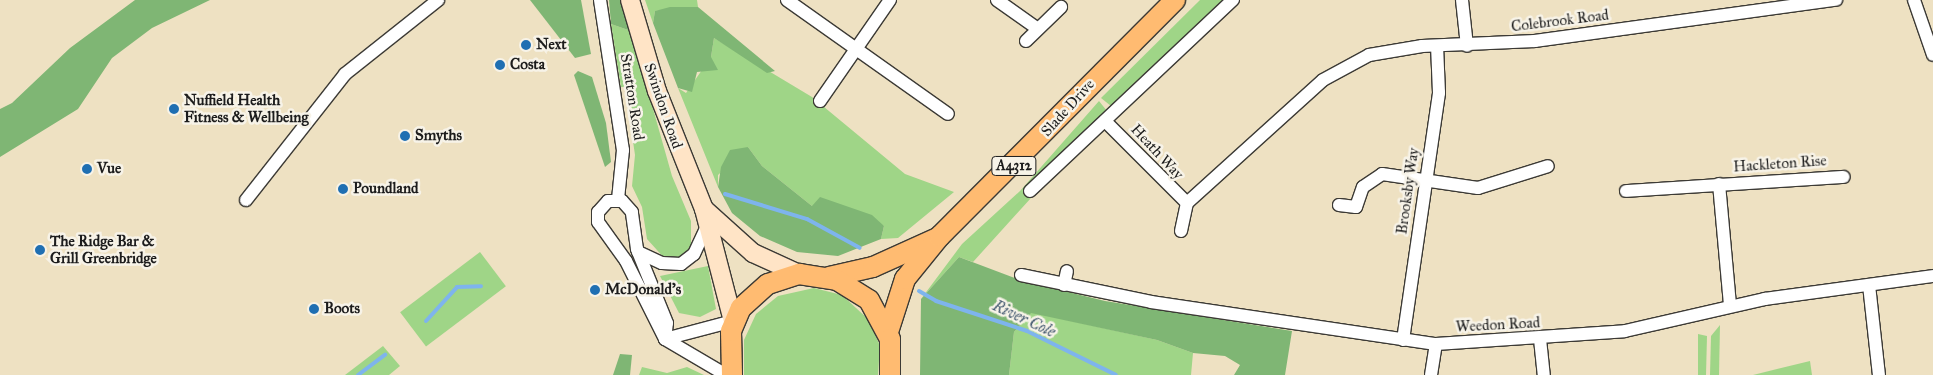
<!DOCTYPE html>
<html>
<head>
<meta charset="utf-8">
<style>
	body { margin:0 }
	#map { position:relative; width:1933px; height:375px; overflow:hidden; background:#eee1c2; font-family:"IM FELL Great Primer",serif }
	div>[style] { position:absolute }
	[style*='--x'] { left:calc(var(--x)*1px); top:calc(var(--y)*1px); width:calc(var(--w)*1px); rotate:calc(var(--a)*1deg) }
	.green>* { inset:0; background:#9fd587; transform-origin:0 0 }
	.forest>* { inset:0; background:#7fb674 }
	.stream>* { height:4px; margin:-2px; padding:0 2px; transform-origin:2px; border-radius:2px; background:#7eb4ed }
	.roads { filter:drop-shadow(1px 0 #3c3a35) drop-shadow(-1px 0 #3c3a35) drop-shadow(0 1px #3c3a35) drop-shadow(0 -1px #3c3a35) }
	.minor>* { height:12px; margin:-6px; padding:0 6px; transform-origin:6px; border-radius:6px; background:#fff }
	.secondary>* { height:18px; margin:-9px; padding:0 9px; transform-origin:9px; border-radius:9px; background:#ffe4c6 }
	.primary>* { height:20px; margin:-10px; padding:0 10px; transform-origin:10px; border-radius:10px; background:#ffbb71 }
	.dots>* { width:14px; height:14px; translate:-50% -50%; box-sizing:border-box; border:2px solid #f7f3e8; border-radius:50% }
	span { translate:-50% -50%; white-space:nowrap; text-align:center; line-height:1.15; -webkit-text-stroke:5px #f7f3e8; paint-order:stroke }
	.shield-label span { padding:1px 4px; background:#f7f3e8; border:1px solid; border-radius:4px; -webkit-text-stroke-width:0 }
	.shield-label { font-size:14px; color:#1c1c1c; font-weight:700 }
	.street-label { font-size:15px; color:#1c1c1c }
	.poi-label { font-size:15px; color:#1c1c1c; font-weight:700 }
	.left { translate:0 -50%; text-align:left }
	.water-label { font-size:16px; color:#435970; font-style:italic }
</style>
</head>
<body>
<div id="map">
	<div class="green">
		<div style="clip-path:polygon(645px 0,697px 0,698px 7px,655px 11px,653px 23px)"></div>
		<div style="clip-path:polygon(1200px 0,1225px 0,1111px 106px,1101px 98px)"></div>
		<div style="clip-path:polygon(611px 24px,631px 31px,672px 176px,691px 221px,691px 246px,682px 258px,666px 260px,647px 239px,642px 207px,632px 186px,635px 155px,629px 114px,633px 113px,625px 87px,621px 87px)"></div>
		<div style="clip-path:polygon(714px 38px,812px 97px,905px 174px,954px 192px,898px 238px,881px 239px,884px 226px,812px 206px,762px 166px,748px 147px,718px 175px,718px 187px,678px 88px,686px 93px,711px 57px)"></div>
		<div style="clip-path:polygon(1099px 101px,1107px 111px,1027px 191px,1031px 198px,973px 262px,959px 257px,921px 299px,962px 244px,1020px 191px)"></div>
		<div style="left:480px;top:252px;width:43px;height:100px;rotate:53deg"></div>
		<div style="clip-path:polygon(708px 266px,716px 309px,700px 317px,679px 313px,660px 276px)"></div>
		<div style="clip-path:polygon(814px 288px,842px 295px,869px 320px,880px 346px,878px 375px,744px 375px,744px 340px,756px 314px,778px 296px)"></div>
		<div style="clip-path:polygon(1031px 312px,1157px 340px,1193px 353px,1191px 375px,1009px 375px,1014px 332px)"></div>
		<div style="clip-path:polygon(1720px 325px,1719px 375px,1710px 375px,1711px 336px)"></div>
		<div style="clip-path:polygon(1698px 334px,1707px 336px,1706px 375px,1698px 375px)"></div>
		<div style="clip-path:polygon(383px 346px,400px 366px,389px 375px,345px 375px)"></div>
		<div style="clip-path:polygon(1810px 361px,1812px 375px,1753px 375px)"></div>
		<div style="clip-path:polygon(642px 367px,667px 373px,687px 367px,704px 375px,639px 375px)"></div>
	</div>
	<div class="forest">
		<div style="clip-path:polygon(135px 0,210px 0,152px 28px,112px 58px,78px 109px,0 157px,0 109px,12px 103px,70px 48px)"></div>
		<div style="clip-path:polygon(530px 0,581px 0,591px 54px,575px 58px)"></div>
		<div style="clip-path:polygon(609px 0,624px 0,631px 31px,611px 24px)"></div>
		<div style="clip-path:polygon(670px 7px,698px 7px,775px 71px,767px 73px,714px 38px,711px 57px,718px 70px,697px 72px,692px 92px,678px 88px,653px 23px,655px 11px)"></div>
		<div style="clip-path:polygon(578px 71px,592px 77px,606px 123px,611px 162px,605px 167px,574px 75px)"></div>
		<div style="clip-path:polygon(748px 147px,762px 166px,812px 206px,820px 197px,872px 215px,884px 226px,881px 239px,838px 256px,797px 252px,760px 236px,732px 213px,718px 187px,721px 167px,730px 150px)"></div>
		<div style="clip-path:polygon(959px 257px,1023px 281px,1105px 301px,1292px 331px,1285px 375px,1234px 375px,1240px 365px,1225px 356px,1193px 353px,1157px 340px,1031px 313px,1014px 332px,1009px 375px,920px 375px,921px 299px)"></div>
		<div style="clip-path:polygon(620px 354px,632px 355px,630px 375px,613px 375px)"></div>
	</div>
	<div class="stream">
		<div style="--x:725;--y:194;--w:86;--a:17"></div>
		<div style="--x:807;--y:219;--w:60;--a:28.7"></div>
		<div style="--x:919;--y:291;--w:20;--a:30"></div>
		<div style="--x:936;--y:301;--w:96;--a:18.2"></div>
		<div style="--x:1027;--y:331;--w:99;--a:26.3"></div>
		<div style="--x:426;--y:321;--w:46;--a:-47.6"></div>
		<div style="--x:457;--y:287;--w:24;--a:-2"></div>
		<div style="--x:358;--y:375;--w:34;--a:-37"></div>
	</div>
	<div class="roads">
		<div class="minor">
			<div style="--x:600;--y:0;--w:152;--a:81.3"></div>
			<div style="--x:623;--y:150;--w:49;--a:95.8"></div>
			<div style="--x:787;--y:0;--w:197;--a:35.3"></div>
			<div style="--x:997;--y:0;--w:50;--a:35.3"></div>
			<div style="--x:1462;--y:0;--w:46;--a:83.8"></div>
			<div style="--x:1914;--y:0;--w:58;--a:70.9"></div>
			<div style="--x:1026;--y:41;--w:49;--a:-44.2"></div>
			<div style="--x:820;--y:101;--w:123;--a:-55.3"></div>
			<div style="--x:1105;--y:121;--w:116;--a:45"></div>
			<div style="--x:1719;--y:184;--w:121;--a:84.8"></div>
			<div style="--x:1030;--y:191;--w:279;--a:-43.3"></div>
			<div style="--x:1626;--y:191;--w:218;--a:-3.7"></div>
			<div style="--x:246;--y:200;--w:160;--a:-51.8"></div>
			<div style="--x:345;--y:74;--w:119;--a:-38.5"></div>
			<div style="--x:1339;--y:205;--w:17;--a:7"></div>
			<div style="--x:1356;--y:207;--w:21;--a:-71"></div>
			<div style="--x:1363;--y:187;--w:23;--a:-34"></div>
			<div style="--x:1382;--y:174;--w:97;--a:8.3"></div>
			<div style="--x:1478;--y:188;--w:73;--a:-17.4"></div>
			<div style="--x:1181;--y:231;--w:29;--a:-78"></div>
			<div style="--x:1187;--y:203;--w:183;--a:-42.1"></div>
			<div style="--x:1323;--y:80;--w:52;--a:-28.5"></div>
			<div style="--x:1369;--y:55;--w:54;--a:-9.6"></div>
			<div style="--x:1422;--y:46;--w:113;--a:-2.5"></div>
			<div style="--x:1535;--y:41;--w:304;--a:-7.8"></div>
			<div style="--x:638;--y:252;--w:26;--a:25"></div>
			<div style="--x:662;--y:263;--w:19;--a:3"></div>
			<div style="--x:681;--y:264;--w:16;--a:-38"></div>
			<div style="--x:694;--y:254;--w:29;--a:-65"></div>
			<div style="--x:1021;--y:275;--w:133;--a:11.7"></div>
			<div style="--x:1151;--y:302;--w:288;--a:8.4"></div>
			<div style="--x:1436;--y:344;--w:189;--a:-3.9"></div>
			<div style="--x:1625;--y:331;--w:144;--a:-12.9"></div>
			<div style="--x:1765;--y:299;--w:170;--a:-7.8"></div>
			<div style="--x:1064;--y:285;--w:14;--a:-78"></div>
			<div style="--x:1869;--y:285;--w:91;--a:83.7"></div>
			<div style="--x:665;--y:339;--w:16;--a:-83"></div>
			<div style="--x:667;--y:323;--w:80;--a:-112.1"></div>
			<div style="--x:637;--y:249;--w:37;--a:-98"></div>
			<div style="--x:632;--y:212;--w:15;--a:-132"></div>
			<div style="--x:622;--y:201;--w:14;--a:180"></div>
			<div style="--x:608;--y:201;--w:15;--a:132"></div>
			<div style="--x:598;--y:212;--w:10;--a:90"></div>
			<div style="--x:598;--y:222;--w:48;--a:54.3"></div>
			<div style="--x:626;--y:261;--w:87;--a:63.4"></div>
			<div style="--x:665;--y:339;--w:71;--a:30.5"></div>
			<div style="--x:665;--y:339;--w:70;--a:-14.8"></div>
			<div style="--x:1540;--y:339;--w:36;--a:84"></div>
			<div style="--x:1403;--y:340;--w:250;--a:-81.7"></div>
			<div style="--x:1439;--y:93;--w:47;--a:-92.4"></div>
			<div style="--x:1431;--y:375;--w:31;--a:-81"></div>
		</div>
		<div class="secondary">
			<div style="--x:630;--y:0;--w:95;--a:73.5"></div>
			<div style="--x:657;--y:91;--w:127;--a:68.3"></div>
			<div style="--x:704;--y:209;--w:66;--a:41.9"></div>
			<div style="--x:753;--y:253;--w:51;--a:24.5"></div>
			<div style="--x:704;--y:209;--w:116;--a:75.5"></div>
		</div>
		<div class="primary">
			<div style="--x:829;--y:277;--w:45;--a:-12.8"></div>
			<div style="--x:873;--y:267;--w:68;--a:-24.3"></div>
			<div style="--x:888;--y:332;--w:56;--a:-72.2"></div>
			<div style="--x:905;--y:279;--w:55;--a:-50.9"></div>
			<div style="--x:940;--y:236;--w:333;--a:-45.1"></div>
			<div style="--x:732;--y:375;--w:44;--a:-91.3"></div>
			<div style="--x:731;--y:331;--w:25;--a:-67"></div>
			<div style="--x:741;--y:308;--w:36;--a:-42"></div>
			<div style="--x:768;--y:284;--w:33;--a:-18"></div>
			<div style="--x:799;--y:274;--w:38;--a:9"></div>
			<div style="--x:837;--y:280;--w:38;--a:32"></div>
			<div style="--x:869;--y:300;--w:44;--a:61.7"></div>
			<div style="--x:890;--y:339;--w:36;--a:90"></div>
		</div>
	</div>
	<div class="dots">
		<div style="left:526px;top:45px;background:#1f6fb2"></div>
		<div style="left:500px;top:65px;background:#1f6fb2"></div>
		<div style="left:174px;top:109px;background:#1f6fb2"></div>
		<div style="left:405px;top:136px;background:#1f6fb2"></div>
		<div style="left:87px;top:169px;background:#1f6fb2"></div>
		<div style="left:343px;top:189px;background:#1f6fb2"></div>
		<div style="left:40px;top:250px;background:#1f6fb2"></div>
		<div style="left:595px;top:290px;background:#1f6fb2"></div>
		<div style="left:314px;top:309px;background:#1f6fb2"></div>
	</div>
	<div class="shield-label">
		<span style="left:1014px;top:166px">A4312</span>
	</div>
	<div class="street-label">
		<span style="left:1560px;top:21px;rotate:-7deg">Colebrook Road</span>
		<span style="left:632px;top:97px;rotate:81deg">Stratton Road</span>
		<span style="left:663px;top:106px;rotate:71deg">Swindon Road</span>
		<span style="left:1068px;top:108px;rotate:-48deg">Slade Drive</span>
		<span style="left:1157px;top:152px;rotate:47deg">Heath Way</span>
		<span style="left:1780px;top:164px;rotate:-4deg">Hackleton Rise</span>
		<span style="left:1408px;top:191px;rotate:-82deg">Brooksby Way</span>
		<span style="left:1498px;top:325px;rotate:-3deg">Weedon Road</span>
	</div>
	<div class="poi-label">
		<span class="left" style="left:536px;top:45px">Next</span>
		<span class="left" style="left:510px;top:65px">Costa</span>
		<span class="left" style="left:184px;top:109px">Nuffield Health<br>Fitness &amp; Wellbeing</span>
		<span class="left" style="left:415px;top:136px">Smyths</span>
		<span class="left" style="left:97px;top:169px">Vue</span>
		<span class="left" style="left:353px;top:189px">Poundland</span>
		<span class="left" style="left:50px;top:250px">The Ridge Bar &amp;<br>Grill Greenbridge</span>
		<span class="left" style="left:605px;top:290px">McDonald's</span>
		<span class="left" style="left:324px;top:309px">Boots</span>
	</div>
	<div class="water-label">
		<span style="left:1024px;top:319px;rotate:25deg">River Cole</span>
	</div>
</div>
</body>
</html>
